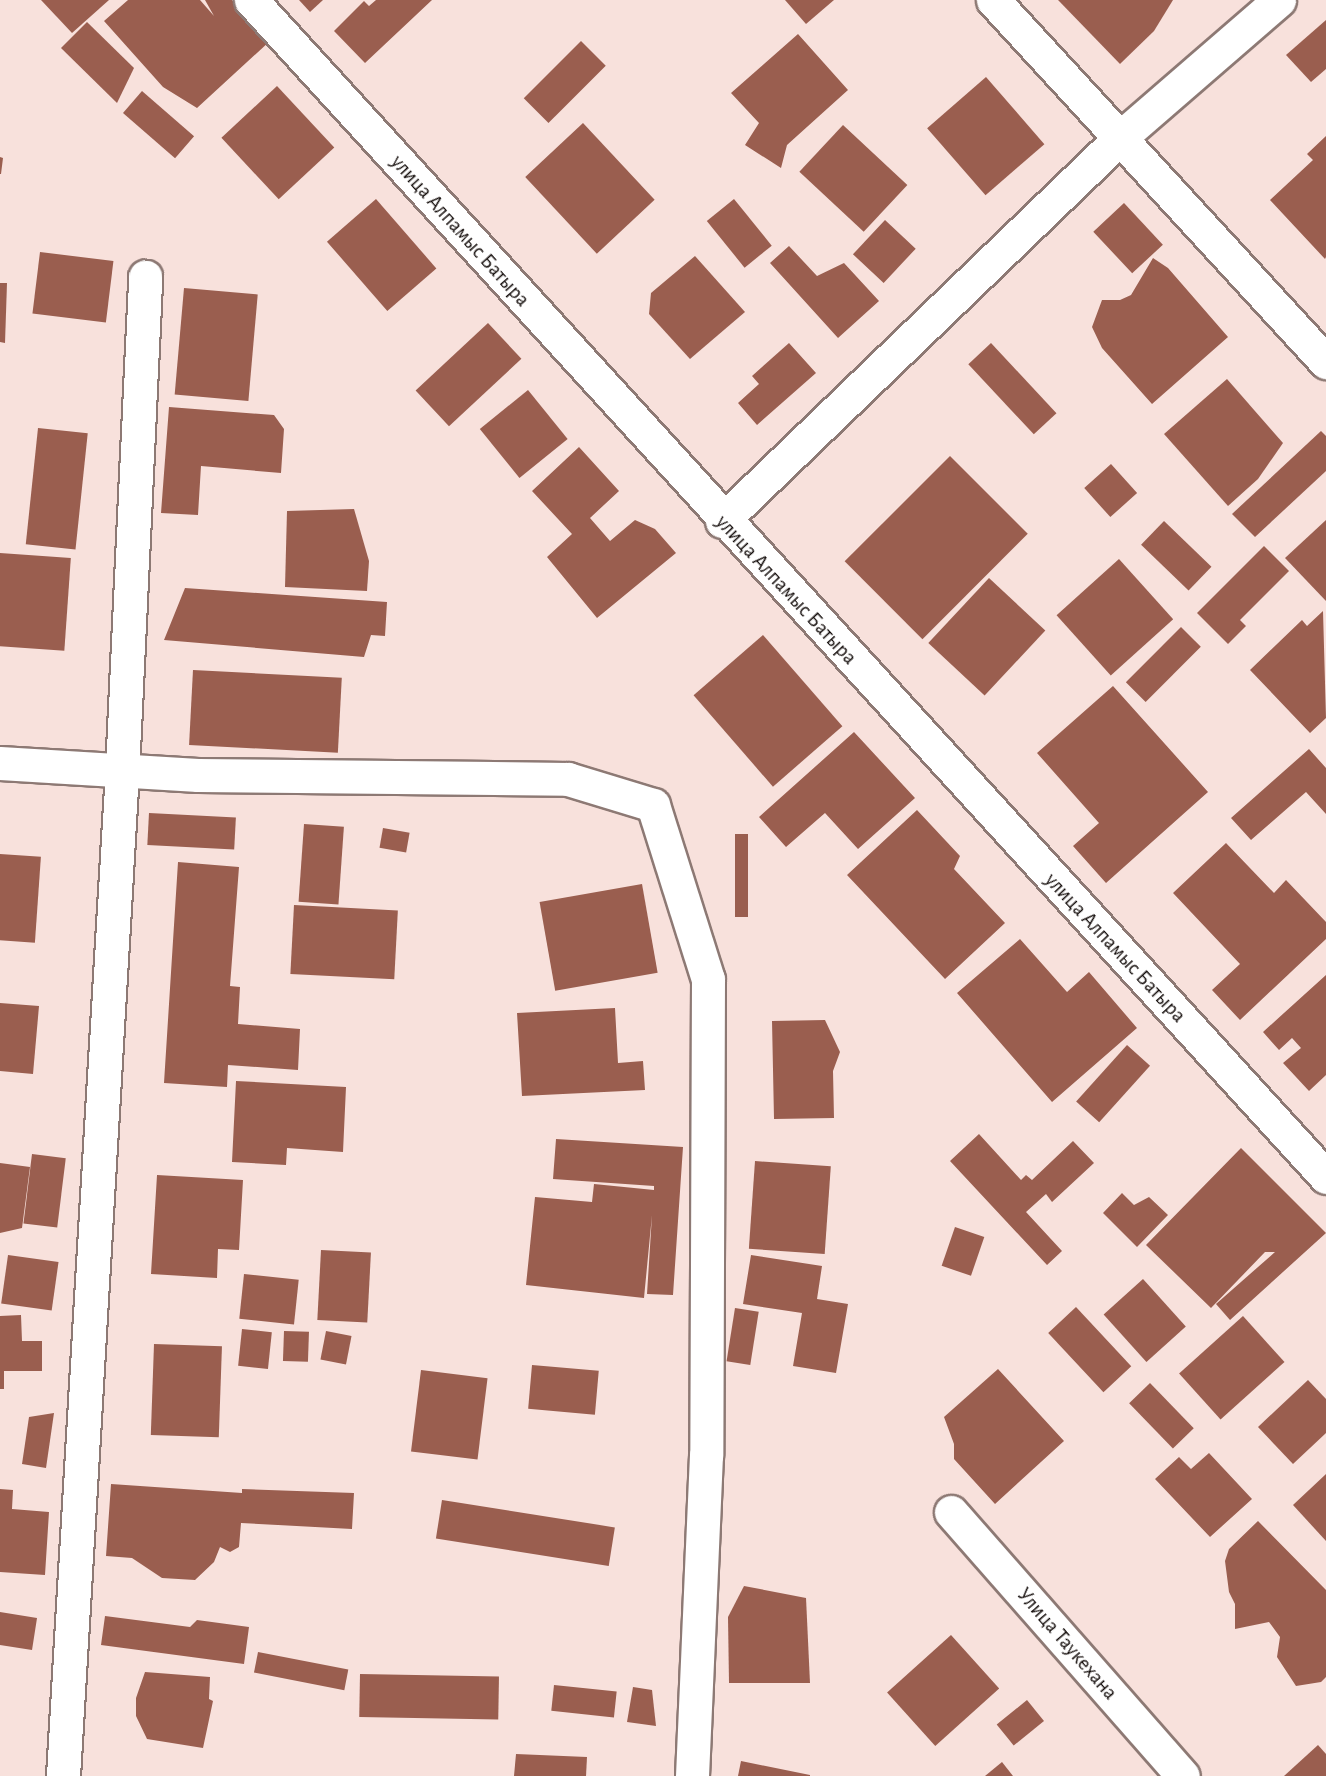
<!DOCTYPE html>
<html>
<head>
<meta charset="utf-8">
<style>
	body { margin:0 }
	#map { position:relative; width:1326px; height:1776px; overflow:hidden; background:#f8e1dc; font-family:"Alegreya Sans",sans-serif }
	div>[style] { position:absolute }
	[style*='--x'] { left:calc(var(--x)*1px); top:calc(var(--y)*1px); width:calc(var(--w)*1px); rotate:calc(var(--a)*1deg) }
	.building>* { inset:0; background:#9a5e4f; transform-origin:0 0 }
	.roads { filter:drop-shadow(2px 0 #8d7974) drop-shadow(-2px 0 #8d7974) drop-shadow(0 2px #8d7974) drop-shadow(0 -2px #8d7974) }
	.minor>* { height:33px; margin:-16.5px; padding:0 16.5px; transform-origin:16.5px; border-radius:16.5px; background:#fff }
	.tertiary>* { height:33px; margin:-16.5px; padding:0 16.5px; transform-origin:16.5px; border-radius:16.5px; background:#fff }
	span { translate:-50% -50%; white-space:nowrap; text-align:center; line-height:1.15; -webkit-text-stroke:4.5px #fff; paint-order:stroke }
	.street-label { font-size:21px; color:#120b09 }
</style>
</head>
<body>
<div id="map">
	<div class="building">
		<div style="clip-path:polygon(41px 0,109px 0,72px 33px)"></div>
		<div style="clip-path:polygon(128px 0,200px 0,214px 16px,205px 0,232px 0,270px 41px,197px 108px,163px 87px,104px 21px)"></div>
		<div style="clip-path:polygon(299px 0,323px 0,310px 12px)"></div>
		<div style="clip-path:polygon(376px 0,432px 0,365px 63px,334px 31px,364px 1px,369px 6px)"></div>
		<div style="clip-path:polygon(785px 0,834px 0,806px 24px)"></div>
		<div style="clip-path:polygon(1058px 0,1173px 0,1154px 31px,1120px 64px)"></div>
		<div style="clip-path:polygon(1326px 20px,1326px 69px,1311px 82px,1286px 55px)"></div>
		<div style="clip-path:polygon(87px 22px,134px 68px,117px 103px,61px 48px)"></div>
		<div style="clip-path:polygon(798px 34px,848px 90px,787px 145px,781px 168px,745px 145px,759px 123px,731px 93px)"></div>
		<div style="left:581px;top:41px;width:35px;height:81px;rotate:45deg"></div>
		<div style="left:986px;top:77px;width:89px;height:78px;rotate:49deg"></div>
		<div style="left:277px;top:86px;width:84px;height:76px;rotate:47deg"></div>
		<div style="left:142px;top:91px;width:69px;height:29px;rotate:41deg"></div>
		<div style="left:583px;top:123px;width:105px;height:79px;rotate:47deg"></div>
		<div style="left:843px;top:125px;width:88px;height:64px;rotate:43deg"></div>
		<div style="clip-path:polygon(1326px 136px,1326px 257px,1325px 259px,1270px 200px,1313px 160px,1307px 154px)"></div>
		<div style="clip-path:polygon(0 157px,3px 158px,1px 174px,0 174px)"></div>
		<div style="left:376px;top:199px;width:92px;height:65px;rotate:49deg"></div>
		<div style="left:734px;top:199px;width:60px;height:35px;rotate:51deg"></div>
		<div style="left:1124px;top:203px;width:57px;height:42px;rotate:47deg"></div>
		<div style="left:885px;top:220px;width:42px;height:47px;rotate:43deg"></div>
		<div style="clip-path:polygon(789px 246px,817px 276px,844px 263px,879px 301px,838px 338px,770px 263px)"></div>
		<div style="left:40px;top:252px;width:74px;height:62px;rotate:7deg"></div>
		<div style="clip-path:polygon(695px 256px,745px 312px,690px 359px,649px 314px,651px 293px)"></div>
		<div style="clip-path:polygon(1153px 258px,1168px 268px,1228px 337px,1152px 404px,1102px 348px,1092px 327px,1102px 300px,1120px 300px,1131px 295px)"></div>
		<div style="clip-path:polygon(0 283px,7px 283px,5px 343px,0 342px)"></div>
		<div style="left:184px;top:288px;width:74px;height:107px;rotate:5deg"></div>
		<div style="left:488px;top:323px;width:49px;height:99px;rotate:47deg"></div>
		<div style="clip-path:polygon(789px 343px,816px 373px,757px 425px,738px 403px,759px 384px,752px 376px)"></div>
		<div style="left:991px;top:343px;width:96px;height:31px;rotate:47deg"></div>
		<div style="clip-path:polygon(1227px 379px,1283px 443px,1258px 479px,1228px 506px,1164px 434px)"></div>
		<div style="left:528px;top:390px;width:63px;height:62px;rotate:51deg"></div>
		<div style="clip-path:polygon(169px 407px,274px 415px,284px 429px,281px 473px,201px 466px,198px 515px,161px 513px)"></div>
		<div style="left:38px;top:428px;width:50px;height:117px;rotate:6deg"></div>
		<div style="clip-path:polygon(1321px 431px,1326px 436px,1326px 471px,1255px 537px,1232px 514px)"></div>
		<div style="clip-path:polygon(579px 447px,619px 491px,590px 518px,610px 541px,635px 520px,655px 529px,676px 553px,597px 618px,547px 557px,572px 534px,532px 491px)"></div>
		<div style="left:950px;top:456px;width:110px;height:149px;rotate:45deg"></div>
		<div style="left:1111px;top:464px;width:39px;height:36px;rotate:48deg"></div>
		<div style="clip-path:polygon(354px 509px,369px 561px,367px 591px,285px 587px,287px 511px)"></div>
		<div style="clip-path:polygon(1326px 520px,1326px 601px,1285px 558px)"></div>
		<div style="left:1164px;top:521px;width:66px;height:33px;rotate:44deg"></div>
		<div style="clip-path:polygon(1264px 546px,1289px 571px,1240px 620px,1246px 626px,1228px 644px,1197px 613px)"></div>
		<div style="left:0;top:553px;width:71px;height:93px;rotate:4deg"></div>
		<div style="left:1119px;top:559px;width:81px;height:84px;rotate:48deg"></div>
		<div style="left:989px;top:578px;width:77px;height:89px;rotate:43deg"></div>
		<div style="clip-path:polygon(185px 588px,387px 602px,385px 636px,371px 635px,364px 657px,164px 640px)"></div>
		<div style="clip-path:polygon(1323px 611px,1326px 718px,1310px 733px,1250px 670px,1302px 620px,1307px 626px)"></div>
		<div style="left:1181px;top:627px;width:28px;height:78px;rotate:45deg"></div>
		<div style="left:763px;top:635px;width:121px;height:92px;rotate:49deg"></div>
		<div style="left:193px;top:670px;width:149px;height:75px;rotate:3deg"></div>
		<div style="clip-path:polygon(1113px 686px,1208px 792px,1106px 883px,1073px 846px,1099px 823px,1037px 753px)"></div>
		<div style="clip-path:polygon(854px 732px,915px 798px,858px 849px,825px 813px,786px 847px,759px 817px)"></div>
		<div style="clip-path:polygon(1309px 749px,1326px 768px,1326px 814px,1306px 792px,1251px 840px,1231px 818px)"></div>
		<div style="clip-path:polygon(917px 810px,960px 856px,954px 869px,1005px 923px,945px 979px,847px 875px)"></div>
		<div style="left:149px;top:813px;width:87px;height:32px;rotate:3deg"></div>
		<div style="left:304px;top:824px;width:40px;height:78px;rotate:4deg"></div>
		<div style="left:383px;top:828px;width:27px;height:20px;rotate:10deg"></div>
		<div style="left:735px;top:834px;width:13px;height:83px"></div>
		<div style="clip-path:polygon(1226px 843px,1274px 893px,1286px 880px,1326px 922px,1326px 939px,1240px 1020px,1212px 990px,1240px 964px,1173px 893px)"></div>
		<div style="left:0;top:854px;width:41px;height:86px;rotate:4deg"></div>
		<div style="clip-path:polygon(178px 862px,239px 867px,230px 986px,240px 987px,238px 1024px,300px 1029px,298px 1070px,228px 1065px,227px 1087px,164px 1083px)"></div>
		<div style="left:642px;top:884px;width:90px;height:104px;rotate:80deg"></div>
		<div style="left:294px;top:905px;width:104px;height:69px;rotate:3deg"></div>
		<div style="clip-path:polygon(1020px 939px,1067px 992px,1089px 972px,1137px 1028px,1052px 1102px,957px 993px)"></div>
		<div style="clip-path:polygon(1326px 975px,1326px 1075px,1309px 1091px,1283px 1063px,1301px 1048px,1292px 1038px,1279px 1050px,1263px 1032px)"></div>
		<div style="clip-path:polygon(0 1003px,39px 1006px,33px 1074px,0 1071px)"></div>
		<div style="clip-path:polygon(615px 1008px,618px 1063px,643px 1061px,645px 1090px,522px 1096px,517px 1013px)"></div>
		<div style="clip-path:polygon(825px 1020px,840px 1052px,833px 1071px,834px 1118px,774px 1119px,772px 1021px)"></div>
		<div style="left:1127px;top:1045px;width:31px;height:76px;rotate:42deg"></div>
		<div style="clip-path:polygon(236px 1081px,346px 1087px,343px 1152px,287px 1148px,286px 1165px,232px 1162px)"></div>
		<div style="clip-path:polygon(979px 1134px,1021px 1180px,1026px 1175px,1032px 1180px,1073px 1141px,1094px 1163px,1052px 1202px,1046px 1194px,1026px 1212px,1062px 1251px,1047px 1265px,950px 1161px)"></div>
		<div style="clip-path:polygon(556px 1139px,683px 1147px,673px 1295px,647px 1294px,652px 1215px,644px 1298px,526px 1285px,535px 1197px,592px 1202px,594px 1184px,654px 1190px,654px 1186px,553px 1179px)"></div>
		<div style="clip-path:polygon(1241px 1148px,1326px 1233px,1230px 1320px,1216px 1304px,1275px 1252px,1265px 1252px,1211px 1308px,1146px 1245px)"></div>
		<div style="left:32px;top:1154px;width:34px;height:70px;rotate:7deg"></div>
		<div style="left:755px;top:1161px;width:76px;height:88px;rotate:4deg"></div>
		<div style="clip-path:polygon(0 1163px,30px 1167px,22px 1228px,0 1233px)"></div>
		<div style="clip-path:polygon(157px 1175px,243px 1180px,239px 1250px,218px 1249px,217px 1278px,151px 1274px)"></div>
		<div style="clip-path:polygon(1122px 1193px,1134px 1205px,1149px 1197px,1168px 1215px,1137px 1247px,1103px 1213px)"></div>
		<div style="left:955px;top:1227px;width:31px;height:41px;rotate:19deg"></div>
		<div style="left:321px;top:1250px;width:50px;height:70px;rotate:3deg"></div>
		<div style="left:8px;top:1255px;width:51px;height:49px;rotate:8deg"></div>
		<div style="clip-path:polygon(751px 1255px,822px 1266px,817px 1299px,848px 1304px,836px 1373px,793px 1366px,802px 1313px,743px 1304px)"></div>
		<div style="left:244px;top:1274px;width:55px;height:45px;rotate:6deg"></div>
		<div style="left:1143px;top:1279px;width:64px;height:53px;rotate:48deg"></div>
		<div style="left:1076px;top:1307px;width:81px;height:38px;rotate:47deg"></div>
		<div style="left:735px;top:1308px;width:24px;height:54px;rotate:9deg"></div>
		<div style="clip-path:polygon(21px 1315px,22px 1341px,42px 1341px,42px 1371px,4px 1371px,4px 1389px,0 1389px,0 1316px)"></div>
		<div style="left:1243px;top:1316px;width:62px;height:86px;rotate:48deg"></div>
		<div style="left:242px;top:1329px;width:30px;height:37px;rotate:6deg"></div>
		<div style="left:284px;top:1331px;width:25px;height:30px;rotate:2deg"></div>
		<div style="left:326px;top:1331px;width:26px;height:29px;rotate:11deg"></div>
		<div style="left:154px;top:1344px;width:68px;height:91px;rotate:2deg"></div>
		<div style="left:532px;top:1365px;width:67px;height:44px;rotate:5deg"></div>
		<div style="clip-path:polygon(998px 1369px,1064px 1441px,995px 1504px,954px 1459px,954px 1444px,944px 1417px)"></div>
		<div style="left:421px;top:1370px;width:67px;height:82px;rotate:7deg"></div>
		<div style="clip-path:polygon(1308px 1380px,1326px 1399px,1326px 1433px,1293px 1464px,1258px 1427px)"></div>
		<div style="left:1150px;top:1383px;width:63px;height:29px;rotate:46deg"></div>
		<div style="clip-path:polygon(54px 1413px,46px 1468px,22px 1464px,29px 1417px)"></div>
		<div style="clip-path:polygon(1209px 1453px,1252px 1499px,1210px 1537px,1155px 1479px,1179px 1457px,1191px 1469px)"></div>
		<div style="clip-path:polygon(1326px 1474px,1326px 1541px,1293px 1505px)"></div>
		<div style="clip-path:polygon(111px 1484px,242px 1493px,242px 1489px,354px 1493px,352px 1529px,241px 1523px,239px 1547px,230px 1552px,220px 1547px,214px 1562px,195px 1580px,162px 1578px,132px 1558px,106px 1556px)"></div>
		<div style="clip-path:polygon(0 1489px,13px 1490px,12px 1509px,49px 1512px,45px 1575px,0 1572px)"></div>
		<div style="left:442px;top:1500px;width:175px;height:39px;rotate:9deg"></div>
		<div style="clip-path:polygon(1258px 1521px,1326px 1590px,1326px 1677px,1321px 1682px,1296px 1686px,1277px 1657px,1280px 1637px,1269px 1622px,1235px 1629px,1235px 1604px,1229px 1592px,1225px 1561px,1229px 1549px)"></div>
		<div style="clip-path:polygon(744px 1586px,806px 1598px,810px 1683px,729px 1683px,728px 1617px)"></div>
		<div style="clip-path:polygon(0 1612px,37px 1618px,32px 1650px,0 1645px)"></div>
		<div style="clip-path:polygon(105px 1616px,190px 1627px,197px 1620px,249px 1627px,244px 1664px,101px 1645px)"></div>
		<div style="left:951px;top:1635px;width:72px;height:86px;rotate:48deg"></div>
		<div style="left:258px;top:1652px;width:92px;height:21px;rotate:11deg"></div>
		<div style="clip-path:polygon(145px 1672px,210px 1677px,209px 1699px,213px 1701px,203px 1748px,147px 1739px,136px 1716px,136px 1698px)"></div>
		<div style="left:360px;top:1674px;width:139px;height:43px;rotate:1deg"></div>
		<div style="left:554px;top:1685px;width:63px;height:26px;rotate:6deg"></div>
		<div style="clip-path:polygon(633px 1687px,652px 1690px,656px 1726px,627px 1722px)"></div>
		<div style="left:1027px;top:1700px;width:27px;height:39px;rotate:51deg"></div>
		<div style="clip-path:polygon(1318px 1745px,1326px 1754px,1326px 1776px,1284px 1776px)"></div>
		<div style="clip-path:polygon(516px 1754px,587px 1757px,586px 1776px,514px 1776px)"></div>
		<div style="clip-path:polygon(741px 1761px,810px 1775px,810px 1776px,738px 1776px)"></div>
		<div style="clip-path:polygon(1002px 1762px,1013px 1776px,985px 1776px)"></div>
	</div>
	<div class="roads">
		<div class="minor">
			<div style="--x:993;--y:0;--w:492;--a:47.4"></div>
			<div style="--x:722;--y:521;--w:554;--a:-43.9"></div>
			<div style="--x:1121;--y:137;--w:209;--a:-40.9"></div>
			<div style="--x:0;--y:763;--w:198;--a:3.5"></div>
			<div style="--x:198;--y:775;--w:370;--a:0.6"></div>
			<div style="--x:568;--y:779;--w:89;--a:17"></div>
			<div style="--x:653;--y:805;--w:182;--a:72.5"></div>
			<div style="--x:708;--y:979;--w:476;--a:90.2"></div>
			<div style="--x:706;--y:1455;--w:321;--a:92.5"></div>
			<div style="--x:951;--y:1512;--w:351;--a:48.7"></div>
			<div style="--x:63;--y:1776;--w:1007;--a:-86.64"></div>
			<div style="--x:122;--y:771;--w:495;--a:-87.3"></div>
		</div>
		<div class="tertiary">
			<div style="--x:251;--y:0;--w:1594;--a:47.59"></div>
		</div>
	</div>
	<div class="street-label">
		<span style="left:460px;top:231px;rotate:48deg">улица Алпамыс Батыра</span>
		<span style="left:786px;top:590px;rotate:47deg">улица Алпамыс Батыра</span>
		<span style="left:1115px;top:948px;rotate:47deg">улица Алпамыс Батыра</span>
		<span style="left:1067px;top:1644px;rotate:49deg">Улица Таукехана</span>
	</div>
</div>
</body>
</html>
